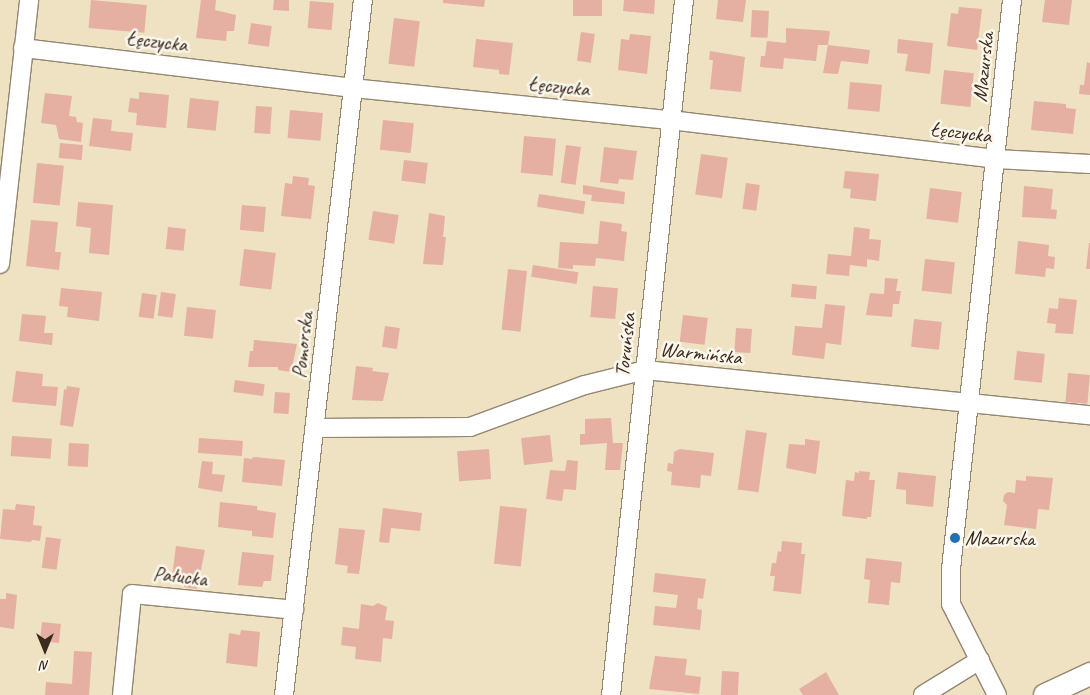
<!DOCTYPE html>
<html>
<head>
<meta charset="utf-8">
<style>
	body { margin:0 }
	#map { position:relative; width:1090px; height:695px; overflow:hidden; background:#eee2c3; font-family:Caveat,sans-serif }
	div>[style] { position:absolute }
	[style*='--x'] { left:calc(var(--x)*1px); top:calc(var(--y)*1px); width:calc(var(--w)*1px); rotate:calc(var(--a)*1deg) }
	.building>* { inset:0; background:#e5afa2; transform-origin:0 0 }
	.roads { filter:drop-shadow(1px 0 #948670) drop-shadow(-1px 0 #948670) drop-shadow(0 1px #948670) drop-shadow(0 -1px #948670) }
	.minor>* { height:18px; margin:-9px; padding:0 9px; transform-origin:9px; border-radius:9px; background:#fff }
	.tertiary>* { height:22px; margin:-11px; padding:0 11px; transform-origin:11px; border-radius:11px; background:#fff }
	.dots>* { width:14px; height:14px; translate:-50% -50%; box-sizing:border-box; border:2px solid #fbf7ec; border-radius:50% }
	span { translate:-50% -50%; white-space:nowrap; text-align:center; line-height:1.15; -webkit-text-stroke:5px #fbf7ec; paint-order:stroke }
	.street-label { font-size:21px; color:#3b2a1e }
	.poi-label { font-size:21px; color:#3b2a1e }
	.left { translate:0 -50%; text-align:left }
	.north { position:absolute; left:20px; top:625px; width:50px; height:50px; -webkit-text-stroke:4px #fbf7ec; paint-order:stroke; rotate:180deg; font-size:14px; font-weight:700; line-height:20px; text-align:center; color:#3b2a1e }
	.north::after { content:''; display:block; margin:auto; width:18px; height:22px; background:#3b2a1e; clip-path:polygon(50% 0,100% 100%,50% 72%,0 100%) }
</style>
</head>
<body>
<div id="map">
	<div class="building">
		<div style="left:91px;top:0;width:56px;height:28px;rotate:5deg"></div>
		<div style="clip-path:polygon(201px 0,216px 0,215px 10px,236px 15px,234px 31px,227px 31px,226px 41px,196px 38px)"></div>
		<div style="clip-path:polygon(274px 0,289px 0,289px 11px,273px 10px)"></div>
		<div style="clip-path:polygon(443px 0,485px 0,484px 7px,443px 3px)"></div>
		<div style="left:573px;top:0;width:29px;height:16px"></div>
		<div style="clip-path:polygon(624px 0,655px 0,654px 14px,623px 11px)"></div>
		<div style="clip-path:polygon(718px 0,746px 0,743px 22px,716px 19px)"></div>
		<div style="clip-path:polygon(1045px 0,1072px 0,1069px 25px,1042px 22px)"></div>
		<div style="left:310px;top:1px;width:24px;height:27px;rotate:5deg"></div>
		<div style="clip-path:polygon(959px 7px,982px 9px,977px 50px,947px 46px,951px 13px,958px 14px)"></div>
		<div style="left:752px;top:10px;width:17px;height:27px;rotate:3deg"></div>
		<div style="left:394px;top:18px;width:26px;height:46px;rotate:7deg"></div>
		<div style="left:251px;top:23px;width:21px;height:21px;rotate:8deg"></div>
		<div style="clip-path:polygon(786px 28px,830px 31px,828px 45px,818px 45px,816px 61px,784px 58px,783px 69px,760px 67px,761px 56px,765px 56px,767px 41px,786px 43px)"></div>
		<div style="left:581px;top:32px;width:14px;height:29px;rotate:8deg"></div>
		<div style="clip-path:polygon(630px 34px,651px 36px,647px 74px,618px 70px,621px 39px,629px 40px)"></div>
		<div style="clip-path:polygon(476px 39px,513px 43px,509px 75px,499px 74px,499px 70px,473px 67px)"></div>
		<div style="clip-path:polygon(898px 39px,933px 43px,930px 74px,905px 71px,908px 54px,897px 53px)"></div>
		<div style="clip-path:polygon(828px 45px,870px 50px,868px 64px,841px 61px,838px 74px,823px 73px)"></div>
		<div style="clip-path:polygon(710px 51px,745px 57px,741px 92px,710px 89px,713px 60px,709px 60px)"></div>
		<div style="clip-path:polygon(1087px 62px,1090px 63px,1090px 95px,1079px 94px,1080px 85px,1084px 85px)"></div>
		<div style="left:944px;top:70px;width:30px;height:34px;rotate:6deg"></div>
		<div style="left:850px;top:82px;width:32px;height:27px;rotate:5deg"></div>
		<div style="clip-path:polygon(139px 92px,169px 95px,166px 128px,136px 125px,137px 113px,128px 112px,130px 98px,139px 99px)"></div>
		<div style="clip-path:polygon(45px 93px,72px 96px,69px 116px,76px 117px,77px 122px,83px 123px,81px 142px,59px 139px,56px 125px,41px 123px)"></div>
		<div style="left:190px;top:98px;width:29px;height:30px;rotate:6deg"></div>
		<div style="clip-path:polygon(1034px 101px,1066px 104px,1066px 108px,1076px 109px,1073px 134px,1031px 130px)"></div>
		<div style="left:256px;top:106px;width:16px;height:27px;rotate:4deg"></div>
		<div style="left:290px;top:110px;width:33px;height:28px;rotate:5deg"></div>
		<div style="clip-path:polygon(93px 118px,112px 120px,111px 131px,133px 133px,131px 151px,89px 146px)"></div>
		<div style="left:383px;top:120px;width:31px;height:30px;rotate:6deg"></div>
		<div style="left:524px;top:136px;width:32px;height:37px;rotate:5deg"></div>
		<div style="left:60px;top:143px;width:23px;height:15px;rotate:5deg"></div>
		<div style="left:566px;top:145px;width:15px;height:38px;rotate:8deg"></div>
		<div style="clip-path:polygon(604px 147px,637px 151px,633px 180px,619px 179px,618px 184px,600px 182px)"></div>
		<div style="left:701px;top:154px;width:27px;height:41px;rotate:8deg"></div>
		<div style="left:404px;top:160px;width:24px;height:21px;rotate:7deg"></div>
		<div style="left:37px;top:163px;width:27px;height:40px;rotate:6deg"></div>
		<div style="clip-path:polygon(845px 171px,879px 174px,876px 201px,850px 198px,851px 189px,843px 188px)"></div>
		<div style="clip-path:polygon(293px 176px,309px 178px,308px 185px,315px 186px,311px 219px,281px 216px,285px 183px,292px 184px)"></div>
		<div style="left:746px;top:183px;width:14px;height:26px;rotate:8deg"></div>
		<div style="clip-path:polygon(583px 185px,625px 192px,624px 204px,591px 201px,592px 195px,583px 194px)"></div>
		<div style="clip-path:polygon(1024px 186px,1053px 189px,1051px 209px,1057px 210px,1056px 219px,1022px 217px)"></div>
		<div style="left:930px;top:188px;width:32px;height:31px;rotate:7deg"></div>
		<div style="left:539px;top:194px;width:47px;height:13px;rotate:9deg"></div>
		<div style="clip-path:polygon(78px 202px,113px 205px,109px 255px,89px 253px,91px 228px,76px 226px)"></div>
		<div style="left:242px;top:205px;width:24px;height:25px;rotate:5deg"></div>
		<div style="left:373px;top:211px;width:26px;height:29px;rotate:9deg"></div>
		<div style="clip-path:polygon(429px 213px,445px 216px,443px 237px,446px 237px,443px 265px,423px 264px)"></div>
		<div style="clip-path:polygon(31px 220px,58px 222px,55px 252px,61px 252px,59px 270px,26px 266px)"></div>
		<div style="clip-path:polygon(600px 221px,622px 224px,621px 231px,627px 232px,624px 261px,596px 258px,595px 266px,573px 265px,573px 269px,558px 268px,560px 242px,598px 244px)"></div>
		<div style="left:168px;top:227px;width:18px;height:22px;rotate:6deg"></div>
		<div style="clip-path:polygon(854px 227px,870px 229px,869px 239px,881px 240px,879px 261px,867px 259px,867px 267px,850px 265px,849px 276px,826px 274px,828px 254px,851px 256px)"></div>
		<div style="clip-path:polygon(1018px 241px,1049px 245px,1048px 256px,1055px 257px,1054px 269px,1046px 268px,1045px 277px,1015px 274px)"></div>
		<div style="clip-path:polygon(1089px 243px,1090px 243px,1090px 269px,1086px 269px)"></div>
		<div style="left:244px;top:249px;width:32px;height:37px;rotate:7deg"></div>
		<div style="left:925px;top:259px;width:30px;height:32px;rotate:6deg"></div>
		<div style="left:533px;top:265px;width:46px;height:12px;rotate:9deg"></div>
		<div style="left:508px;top:269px;width:19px;height:61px;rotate:6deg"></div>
		<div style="clip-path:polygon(885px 278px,898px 279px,896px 291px,901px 291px,899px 304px,893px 304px,892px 317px,866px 315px,870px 293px,884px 294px)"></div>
		<div style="left:792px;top:284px;width:25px;height:13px;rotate:5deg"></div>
		<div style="left:593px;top:286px;width:25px;height:31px;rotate:5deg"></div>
		<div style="clip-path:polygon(61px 288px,102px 292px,99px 321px,67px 317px,68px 307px,59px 306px)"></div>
		<div style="left:161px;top:292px;width:15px;height:24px;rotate:8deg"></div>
		<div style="left:142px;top:293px;width:15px;height:24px;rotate:8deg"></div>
		<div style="clip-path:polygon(1059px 298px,1077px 300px,1073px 334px,1055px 333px,1056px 324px,1047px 323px,1049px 308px,1058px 309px)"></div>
		<div style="clip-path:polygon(825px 304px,845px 306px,841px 345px,826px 343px,824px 359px,792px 355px,795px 326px,822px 328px)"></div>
		<div style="left:187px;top:307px;width:29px;height:29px;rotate:6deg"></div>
		<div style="clip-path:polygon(22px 314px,46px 316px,44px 333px,53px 333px,52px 345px,19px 341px)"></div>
		<div style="left:683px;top:315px;width:25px;height:27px;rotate:7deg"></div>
		<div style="left:914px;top:319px;width:28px;height:28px;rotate:6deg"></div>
		<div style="left:385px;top:326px;width:15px;height:21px;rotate:8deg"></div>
		<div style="left:736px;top:328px;width:16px;height:24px;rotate:4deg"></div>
		<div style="clip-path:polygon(254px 340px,297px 344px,291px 372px,278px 370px,278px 367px,248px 367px,250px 351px,253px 351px)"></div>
		<div style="left:1017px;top:351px;width:28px;height:29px;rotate:6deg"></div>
		<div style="clip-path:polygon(356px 366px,373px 368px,372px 371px,389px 373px,383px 401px,352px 400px)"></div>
		<div style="clip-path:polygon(16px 371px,43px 374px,42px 386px,58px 387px,56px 406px,12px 402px)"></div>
		<div style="left:1068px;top:373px;width:22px;height:29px;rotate:5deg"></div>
		<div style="left:235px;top:380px;width:30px;height:12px;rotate:8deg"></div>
		<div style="clip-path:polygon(67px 386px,80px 388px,73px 427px,60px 425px,64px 389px,66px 390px)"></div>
		<div style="left:275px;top:392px;width:15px;height:21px;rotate:4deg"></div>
		<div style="clip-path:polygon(611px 418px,613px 443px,623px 443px,620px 470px,605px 470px,607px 443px,580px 445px,580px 434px,585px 434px,585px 419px)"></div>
		<div style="left:746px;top:430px;width:21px;height:60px;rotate:8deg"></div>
		<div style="left:550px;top:435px;width:27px;height:29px;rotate:84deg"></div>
		<div style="left:12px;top:436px;width:40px;height:20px;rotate:4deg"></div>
		<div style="left:199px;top:438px;width:44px;height:15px;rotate:4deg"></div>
		<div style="clip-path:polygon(805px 439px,820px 441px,816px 474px,786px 468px,789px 444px,805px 445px)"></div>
		<div style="left:69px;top:443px;width:20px;height:23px;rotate:3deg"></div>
		<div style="left:489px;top:449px;width:30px;height:32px;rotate:86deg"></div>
		<div style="clip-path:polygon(680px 449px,714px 453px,711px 476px,701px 475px,700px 488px,671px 485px,672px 472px,667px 471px,668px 463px,673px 464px,674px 452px)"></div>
		<div style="clip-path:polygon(253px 457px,285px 460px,282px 486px,242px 482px,244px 458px,252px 459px)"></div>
		<div style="clip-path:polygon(567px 460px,578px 461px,576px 490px,564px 489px,562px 501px,546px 499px,550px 470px,565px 471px)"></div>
		<div style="clip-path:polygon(202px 461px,213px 462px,212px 474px,225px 475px,222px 492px,198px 488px)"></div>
		<div style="clip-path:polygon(859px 471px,870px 472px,869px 480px,875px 480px,871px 517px,867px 517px,867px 519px,842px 516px,846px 480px,854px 481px,855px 472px,859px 473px)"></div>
		<div style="clip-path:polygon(898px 472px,936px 476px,933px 507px,906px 504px,906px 490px,896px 489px)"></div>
		<div style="clip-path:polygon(1026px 476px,1053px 478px,1049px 510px,1038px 509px,1036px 529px,1004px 525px,1007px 505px,1003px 501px,1004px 495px,1008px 492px,1015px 493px,1016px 480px,1026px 481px)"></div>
		<div style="clip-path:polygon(220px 502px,257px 506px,257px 510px,276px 513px,273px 538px,252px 536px,252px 531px,218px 527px)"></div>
		<div style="clip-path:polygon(16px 504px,35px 506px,33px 525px,42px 526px,40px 541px,32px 540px,31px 542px,0 539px,3px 509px,15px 510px)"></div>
		<div style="left:500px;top:506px;width:27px;height:58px;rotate:6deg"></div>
		<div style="clip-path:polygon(383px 508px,422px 513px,420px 531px,391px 528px,389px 543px,379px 542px)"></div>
		<div style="clip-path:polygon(339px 528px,365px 530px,359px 574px,347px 573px,348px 566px,335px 564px)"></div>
		<div style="left:46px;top:537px;width:15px;height:31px;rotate:8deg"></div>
		<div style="clip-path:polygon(782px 541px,802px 543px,801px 554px,805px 554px,801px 594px,773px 591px,775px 576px,770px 576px,772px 563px,776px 563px,778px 551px,781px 552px)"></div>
		<div style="clip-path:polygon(176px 546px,205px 550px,197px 589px,184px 587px,185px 578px,172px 577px)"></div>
		<div style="clip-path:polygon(242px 552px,274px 555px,271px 581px,264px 581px,262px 587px,238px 585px)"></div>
		<div style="clip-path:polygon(866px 558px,902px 562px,900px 583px,891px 582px,889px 605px,868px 603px,870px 580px,864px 579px)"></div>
		<div style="clip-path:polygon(655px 573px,706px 579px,703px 599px,698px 598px,697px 609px,702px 610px,700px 630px,653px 625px,655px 606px,676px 608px,678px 595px,653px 592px)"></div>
		<div style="clip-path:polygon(6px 593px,17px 595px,14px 629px,0 627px,0 599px,6px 599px)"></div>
		<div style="clip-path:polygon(378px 603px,387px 607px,385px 620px,394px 621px,392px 639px,383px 638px,381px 662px,355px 659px,356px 647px,341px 645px,343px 627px,359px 629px,361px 604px,373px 606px)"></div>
		<div style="left:42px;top:622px;width:19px;height:19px;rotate:6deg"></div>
		<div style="clip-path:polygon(241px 630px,260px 632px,257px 667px,226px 663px,229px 633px,240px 635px)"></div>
		<div style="clip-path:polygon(74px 651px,92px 652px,89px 695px,45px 695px,46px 682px,72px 684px)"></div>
		<div style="clip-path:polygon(655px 656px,687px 659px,685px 675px,701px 677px,699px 694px,649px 689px)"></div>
		<div style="left:722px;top:671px;width:17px;height:24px;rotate:3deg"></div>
		<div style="clip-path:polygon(826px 672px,839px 695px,803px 695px,799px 689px)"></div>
	</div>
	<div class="roads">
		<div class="minor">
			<div style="--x:23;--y:48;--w:332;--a:6.9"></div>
			<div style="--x:353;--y:88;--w:319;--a:5.8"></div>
			<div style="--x:670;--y:120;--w:328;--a:6.8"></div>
			<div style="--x:996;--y:159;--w:94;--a:3"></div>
			<div style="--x:0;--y:264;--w:266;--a:-83.7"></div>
			<div style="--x:315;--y:428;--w:155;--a:-0.4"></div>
			<div style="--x:470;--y:427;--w:122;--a:-20.1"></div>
			<div style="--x:585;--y:385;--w:62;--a:-14"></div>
			<div style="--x:645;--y:370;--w:447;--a:5.8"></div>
			<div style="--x:122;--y:695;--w:101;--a:-84.3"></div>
			<div style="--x:132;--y:594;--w:163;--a:5.6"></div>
			<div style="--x:284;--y:695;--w:699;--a:-83.52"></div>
			<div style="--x:611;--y:695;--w:699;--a:-84"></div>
			<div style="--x:923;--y:695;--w:67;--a:-31.6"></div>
			<div style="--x:997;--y:695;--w:102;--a:-116.8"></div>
			<div style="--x:951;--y:604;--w:35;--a:-90"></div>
			<div style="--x:951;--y:569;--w:572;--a:-83.88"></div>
		</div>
		<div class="tertiary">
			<div style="--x:1045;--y:695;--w:50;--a:-25"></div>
		</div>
	</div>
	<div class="dots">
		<div style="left:955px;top:538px;background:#1f6fb2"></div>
	</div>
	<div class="street-label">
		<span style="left:157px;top:41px;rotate:7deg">Łęczycka</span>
		<span style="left:983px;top:67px;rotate:-84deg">Mazurska</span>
		<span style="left:559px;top:86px;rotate:6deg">Łęczycka</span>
		<span style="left:961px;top:132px;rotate:7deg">Łęczycka</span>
		<span style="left:302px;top:345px;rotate:-84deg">Pomorska</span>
		<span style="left:625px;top:345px;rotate:-84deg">Toruńska</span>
		<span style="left:701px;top:353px;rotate:6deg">Warmińska</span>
		<span style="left:180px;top:576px;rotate:6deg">Pałucka</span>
	</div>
	<div class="poi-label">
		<span class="left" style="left:965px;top:538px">Mazurska</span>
	</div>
	<div class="north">N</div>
</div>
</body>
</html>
